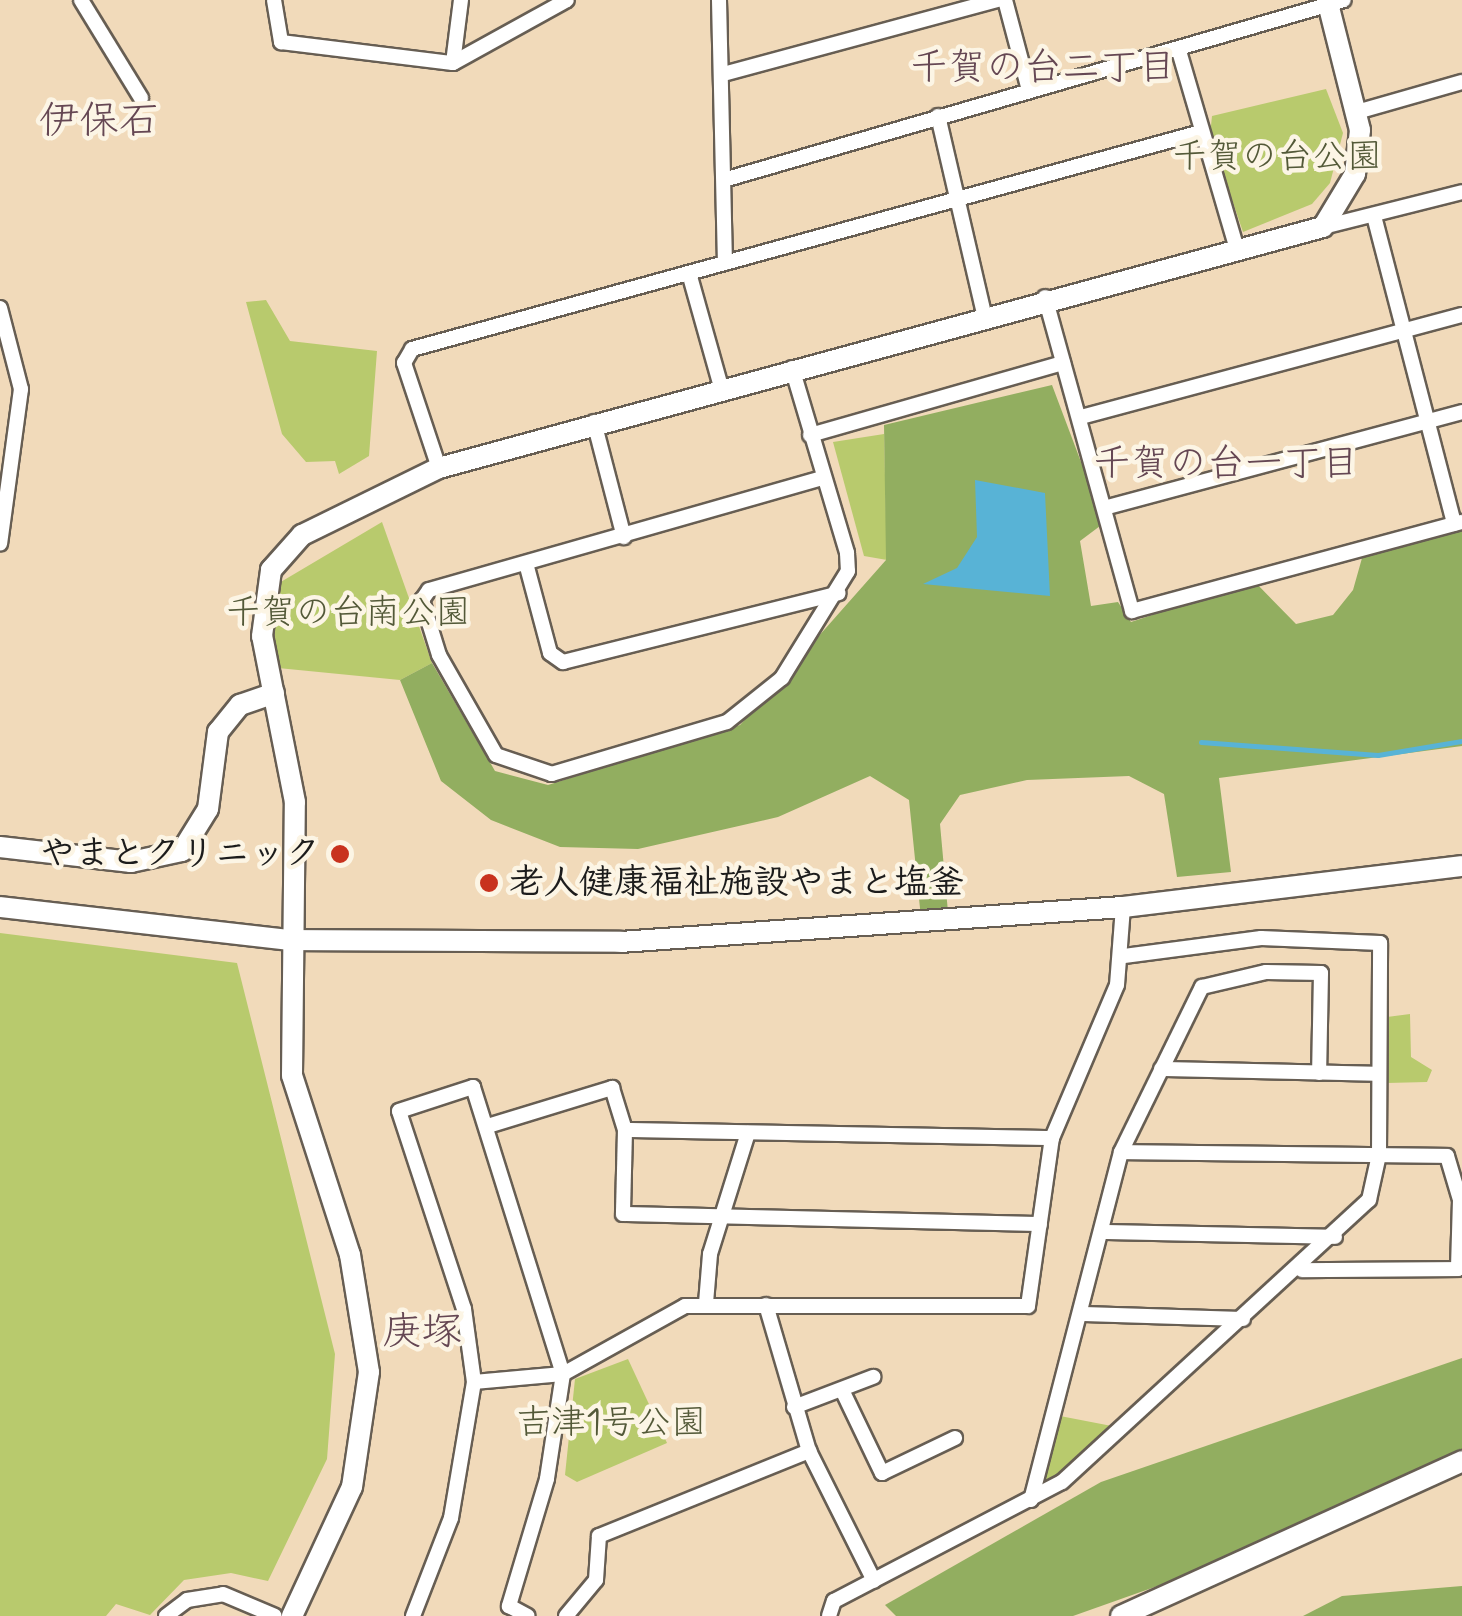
<!DOCTYPE html>
<html>
<head>
<meta charset="utf-8">
<style>
	body { margin:0 }
	#map { position:relative; width:1462px; height:1616px; overflow:hidden; background:#f1daba; font-family:Mynerve,"Klee One",sans-serif }
	div>[style] { position:absolute }
	[style*='--x'] { left:calc(var(--x)*1px); top:calc(var(--y)*1px); width:calc(var(--w)*1px); rotate:calc(var(--a)*1deg) }
	.green>* { inset:0; background:#b8ca6d }
	.forest>* { inset:0; background:#92ae60 }
	.water>* { inset:0; background:#58b3d6 }
	.stream>* { height:5px; margin:-2.5px; padding:0 2.5px; transform-origin:2.5px; border-radius:2.5px; background:#58b3d6 }
	.roads { filter:drop-shadow(2px 0 #675e53) drop-shadow(-2px 0 #675e53) drop-shadow(0 2px #675e53) drop-shadow(0 -2px #675e53) }
	.street>* { height:14px; margin:-7px; padding:0 7px; transform-origin:7px; border-radius:7px; background:#fff }
	.secondary>* { height:20px; margin:-10px; padding:0 10px; transform-origin:10px; border-radius:10px; background:#fff }
	.dots>* { width:28px; height:28px; translate:-50% -50%; box-sizing:border-box; border:5px solid #fcf5e5; border-radius:50% }
	span { translate:-50% -50%; white-space:nowrap; text-align:center; line-height:1.15; -webkit-text-stroke:9px #fcf5e5; paint-order:stroke }
	.park-label { font-size:35px; color:#535938 }
	.poi-label { font-size:35px; color:#1c1c1c; font-weight:700 }
	.right { translate:-100% -50%; text-align:right }
	.left { translate:0 -50%; text-align:left }
	.neighbourhood-label { font-size:38px; color:#654753 }
	.quarter-label { font-size:40px; color:#654753 }
</style>
</head>
<body>
<div id="map">
	<div class="green">
		<div style="clip-path:polygon(1326px 89px,1343px 133px,1330px 183px,1312px 204px,1243px 232px,1210px 135px,1212px 116px)"></div>
		<div style="clip-path:polygon(266px 300px,290px 341px,377px 351px,369px 456px,339px 474px,335px 461px,306px 462px,282px 434px,246px 302px)"></div>
		<div style="clip-path:polygon(884px 434px,887px 560px,864px 556px,833px 442px)"></div>
		<div style="clip-path:polygon(382px 522px,432px 663px,400px 680px,278px 668px,267px 608px,274px 586px)"></div>
		<div style="clip-path:polygon(0 933px,237px 963px,335px 1354px,327px 1459px,268px 1581px,231px 1573px,184px 1580px,150px 1615px,116px 1604px,106px 1616px,0 1616px)"></div>
		<div style="clip-path:polygon(1410px 1014px,1411px 1057px,1432px 1070px,1427px 1082px,1387px 1083px,1387px 1017px)"></div>
		<div style="clip-path:polygon(628px 1359px,667px 1443px,577px 1482px,565px 1475px,575px 1379px)"></div>
		<div style="clip-path:polygon(1060px 1416px,1117px 1427px,1062px 1482px,1039px 1487px)"></div>
	</div>
	<div class="forest">
		<div style="clip-path:polygon(1052px 385px,1104px 523px,1080px 541px,1091px 606px,1118px 602px,1131px 622px,1254px 581px,1296px 624px,1333px 615px,1353px 590px,1364px 551px,1462px 527px,1462px 746px,1219px 778px,1231px 872px,1177px 877px,1164px 794px,1129px 776px,1027px 780px,960px 795px,940px 824px,948px 912px,921px 918px,909px 800px,870px 776px,778px 817px,638px 849px,560px 847px,491px 820px,441px 781px,400px 680px,432px 663px,495px 771px,548px 785px,740px 725px,886px 560px,884px 425px)"></div>
		<div style="clip-path:polygon(1462px 1358px,1462px 1456px,1211px 1567px,1073px 1616px,896px 1616px,885px 1605px,1101px 1482px)"></div>
		<div style="clip-path:polygon(1462px 1586px,1462px 1616px,1303px 1616px,1342px 1596px)"></div>
	</div>
	<div class="water">
		<div style="clip-path:polygon(975px 480px,1045px 493px,1050px 596px,923px 584px,957px 568px,977px 537px)"></div>
	</div>
	<div class="stream">
		<div style="--x:1201;--y:742;--w:177;--a:4.2"></div>
		<div style="--x:1378;--y:755;--w:85;--a:-9.5"></div>
	</div>
	<div class="roads">
		<div class="street">
			<div style="--x:81;--y:0;--w:115;--a:58.5"></div>
			<div style="--x:274;--y:0;--w:43;--a:80.5"></div>
			<div style="--x:281;--y:42;--w:173;--a:7"></div>
			<div style="--x:453;--y:63;--w:130;--a:-28.9"></div>
			<div style="--x:719;--y:0;--w:263;--a:88.7"></div>
			<div style="--x:1005;--y:0;--w:93;--a:75.1"></div>
			<div style="--x:1179;--y:51;--w:210;--a:73.7"></div>
			<div style="--x:453;--y:63;--w:64;--a:-82.8"></div>
			<div style="--x:727;--y:73;--w:281;--a:-15.1"></div>
			<div style="--x:1360;--y:111;--w:106;--a:-15.9"></div>
			<div style="--x:938;--y:116;--w:203;--a:76.9"></div>
			<div style="--x:727;--y:179;--w:642;--a:-16.18"></div>
			<div style="--x:1374;--y:216;--w:318;--a:75.4"></div>
			<div style="--x:1323;--y:227;--w:143;--a:-14.1"></div>
			<div style="--x:689;--y:273;--w:118;--a:74.3"></div>
			<div style="--x:1045;--y:297;--w:326;--a:74.5"></div>
			<div style="--x:1132;--y:611;--w:342;--a:-15.1"></div>
			<div style="--x:0;--y:308;--w:84;--a:75.5"></div>
			<div style="--x:21;--y:389;--w:156;--a:97.7"></div>
			<div style="--x:792;--y:368;--w:193;--a:73.4"></div>
			<div style="--x:847;--y:553;--w:18;--a:87"></div>
			<div style="--x:848;--y:571;--w:126;--a:121.7"></div>
			<div style="--x:782;--y:678;--w:70;--a:141.3"></div>
			<div style="--x:727;--y:722;--w:183;--a:163.5"></div>
			<div style="--x:552;--y:774;--w:59;--a:-161.3"></div>
			<div style="--x:496;--y:755;--w:115;--a:-119.7"></div>
			<div style="--x:439;--y:655;--w:58;--a:-107.2"></div>
			<div style="--x:422;--y:600;--w:12;--a:-55"></div>
			<div style="--x:429;--y:590;--w:410;--a:-15.9"></div>
			<div style="--x:1081;--y:417;--w:394;--a:-15"></div>
			<div style="--x:594;--y:422;--w:119;--a:75.4"></div>
			<div style="--x:810;--y:435;--w:263;--a:-15.9"></div>
			<div style="--x:439;--y:468;--w:111;--a:-108.4"></div>
			<div style="--x:404;--y:363;--w:16;--a:-60"></div>
			<div style="--x:412;--y:349;--w:818;--a:-15.38"></div>
			<div style="--x:1104;--y:508;--w:371;--a:-15"></div>
			<div style="--x:527;--y:567;--w:89;--a:75"></div>
			<div style="--x:550;--y:653;--w:16;--a:35"></div>
			<div style="--x:563;--y:662;--w:284;--a:-14"></div>
			<div style="--x:1161;--y:1069;--w:218;--a:1.3"></div>
			<div style="--x:491;--y:1125;--w:127;--a:-17"></div>
			<div style="--x:612;--y:1088;--w:44;--a:72.8"></div>
			<div style="--x:625;--y:1130;--w:84;--a:91.4"></div>
			<div style="--x:623;--y:1214;--w:417;--a:1.4"></div>
			<div style="--x:625;--y:1130;--w:427;--a:1.1"></div>
			<div style="--x:1121;--y:1152;--w:326;--a:0.7"></div>
			<div style="--x:1447;--y:1156;--w:46;--a:73.5"></div>
			<div style="--x:1460;--y:1200;--w:69;--a:91.7"></div>
			<div style="--x:1458;--y:1269;--w:156;--a:179.6"></div>
			<div style="--x:1102;--y:1232;--w:233;--a:1.2"></div>
			<div style="--x:706;--y:1303;--w:49;--a:-85.3"></div>
			<div style="--x:710;--y:1254;--w:127;--a:-72.6"></div>
			<div style="--x:766;--y:1305;--w:152;--a:73.6"></div>
			<div style="--x:809;--y:1451;--w:145;--a:63.4"></div>
			<div style="--x:1083;--y:1314;--w:160;--a:1.8"></div>
			<div style="--x:474;--y:1382;--w:89;--a:-5.1"></div>
			<div style="--x:563;--y:1374;--w:140;--a:-29.1"></div>
			<div style="--x:685;--y:1306;--w:343;--a:0"></div>
			<div style="--x:1028;--y:1306;--w:170;--a:-81.9"></div>
			<div style="--x:1052;--y:1138;--w:166;--a:-67"></div>
			<div style="--x:1117;--y:985;--w:78;--a:-85.6"></div>
			<div style="--x:843;--y:1392;--w:90;--a:64.3"></div>
			<div style="--x:882;--y:1473;--w:81;--a:-25.6"></div>
			<div style="--x:794;--y:1407;--w:85;--a:-20.8"></div>
			<div style="--x:1031;--y:1500;--w:359;--a:-75.5"></div>
			<div style="--x:1121;--y:1152;--w:184;--a:-63.9"></div>
			<div style="--x:1202;--y:987;--w:66;--a:-13.2"></div>
			<div style="--x:1266;--y:972;--w:55;--a:1"></div>
			<div style="--x:1321;--y:973;--w:100;--a:91.1"></div>
			<div style="--x:166;--y:1616;--w:26;--a:-37"></div>
			<div style="--x:187;--y:1600;--w:36;--a:-9"></div>
			<div style="--x:223;--y:1594;--w:56;--a:22.9"></div>
			<div style="--x:413;--y:1616;--w:105;--a:-68.8"></div>
			<div style="--x:451;--y:1518;--w:138;--a:-80.4"></div>
			<div style="--x:474;--y:1382;--w:74;--a:-97.8"></div>
			<div style="--x:464;--y:1309;--w:208;--a:-108.2"></div>
			<div style="--x:399;--y:1111;--w:78;--a:-18"></div>
			<div style="--x:473;--y:1087;--w:301;--a:72.6"></div>
			<div style="--x:563;--y:1374;--w:106;--a:98.7"></div>
			<div style="--x:547;--y:1479;--w:133;--a:106.7"></div>
			<div style="--x:509;--y:1606;--w:21;--a:28"></div>
			<div style="--x:566;--y:1616;--w:47;--a:-50.2"></div>
			<div style="--x:596;--y:1580;--w:44;--a:-86.1"></div>
			<div style="--x:599;--y:1536;--w:227;--a:-22"></div>
			<div style="--x:829;--y:1616;--w:16;--a:-72"></div>
			<div style="--x:834;--y:1601;--w:257;--a:-27.6"></div>
			<div style="--x:1062;--y:1482;--w:417;--a:-42.6"></div>
			<div style="--x:1369;--y:1200;--w:46;--a:-77.5"></div>
			<div style="--x:1379;--y:1155;--w:212;--a:-89.7"></div>
			<div style="--x:1380;--y:943;--w:119;--a:-177.6"></div>
			<div style="--x:1261;--y:938;--w:138;--a:172.5"></div>
		</div>
		<div class="secondary">
			<div style="--x:0;--y:847;--w:132;--a:6.5"></div>
			<div style="--x:131;--y:862;--w:52;--a:-12.2"></div>
			<div style="--x:182;--y:851;--w:49;--a:-58.2"></div>
			<div style="--x:208;--y:809;--w:78;--a:-82.6"></div>
			<div style="--x:218;--y:732;--w:35;--a:-51"></div>
			<div style="--x:240;--y:705;--w:36;--a:-19"></div>
			<div style="--x:0;--y:907;--w:291;--a:6.5"></div>
			<div style="--x:289;--y:940;--w:331;--a:0.3"></div>
			<div style="--x:620;--y:942;--w:504;--a:-3.98"></div>
			<div style="--x:1123;--y:907;--w:341;--a:-6.9"></div>
			<div style="--x:292;--y:1616;--w:142;--a:-65.1"></div>
			<div style="--x:352;--y:1487;--w:116;--a:-81.6"></div>
			<div style="--x:369;--y:1372;--w:119;--a:-99.2"></div>
			<div style="--x:350;--y:1255;--w:189;--a:-107.9"></div>
			<div style="--x:292;--y:1075;--w:273;--a:-89.4"></div>
			<div style="--x:295;--y:802;--w:169;--a:-101.2"></div>
			<div style="--x:262;--y:636;--w:67;--a:-82.2"></div>
			<div style="--x:271;--y:570;--w:47;--a:-48.5"></div>
			<div style="--x:302;--y:535;--w:153;--a:-26.1"></div>
			<div style="--x:439;--y:468;--w:916;--a:-15.25"></div>
			<div style="--x:1323;--y:227;--w:62;--a:-58.9"></div>
			<div style="--x:1355;--y:174;--w:44;--a:-83.5"></div>
			<div style="--x:1360;--y:130;--w:134;--a:-104.2"></div>
			<div style="--x:1121;--y:1616;--w:375;--a:-24.4"></div>
		</div>
	</div>
	<div class="dots">
		<div style="left:340px;top:854px;background:#c8321e"></div>
		<div style="left:489px;top:883px;background:#c8321e"></div>
	</div>
	<div class="park-label">
		<span style="left:1277px;top:157px">千賀の台公園</span>
		<span style="left:348px;top:613px">千賀の台南公園</span>
		<span style="left:611px;top:1423px">吉津1号公園</span>
	</div>
	<div class="poi-label">
		<span class="right" style="left:320px;top:854px">やまとクリニック</span>
		<span class="left" style="left:509px;top:883px">老人健康福祉施設やまと塩釜</span>
	</div>
	<div class="neighbourhood-label">
		<span style="left:1043px;top:69px">千賀の台二丁目</span>
		<span style="left:1226px;top:465px">千賀の台一丁目</span>
	</div>
	<div class="quarter-label">
		<span style="left:99px;top:122px">伊保石</span>
		<span style="left:422px;top:1333px">庚塚</span>
	</div>
</div>
</body>
</html>
